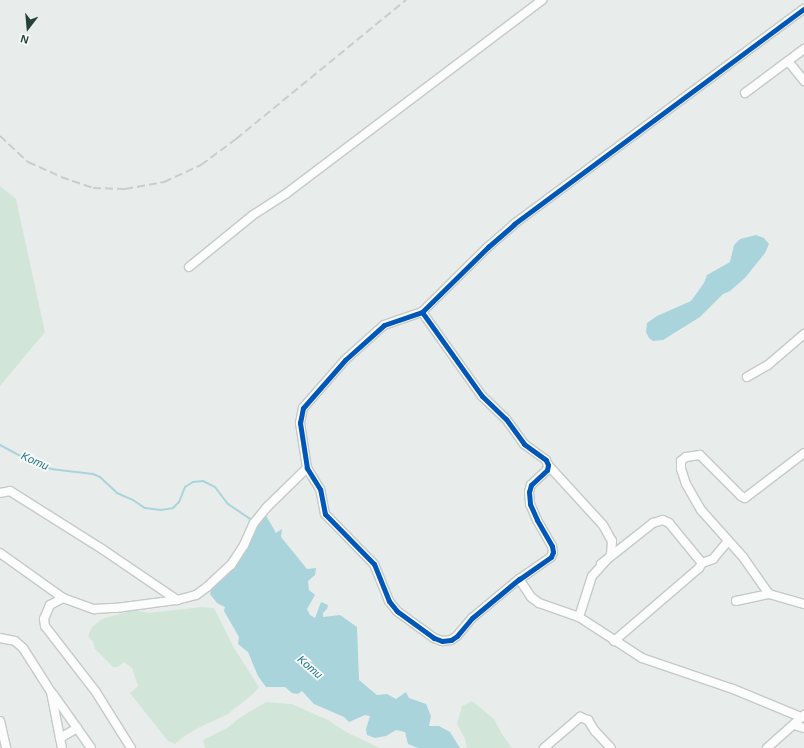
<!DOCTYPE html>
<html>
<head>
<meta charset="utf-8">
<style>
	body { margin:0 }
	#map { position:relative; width:804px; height:748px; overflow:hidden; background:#e8edeb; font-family:Helvetica,sans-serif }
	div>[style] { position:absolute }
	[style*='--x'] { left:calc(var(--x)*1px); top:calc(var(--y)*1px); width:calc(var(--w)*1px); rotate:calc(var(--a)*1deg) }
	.green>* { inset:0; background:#d1e6d8 }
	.water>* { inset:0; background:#a9d4db }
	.stream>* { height:2px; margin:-1px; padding:0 1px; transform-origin:1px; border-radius:1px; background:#a9d4db }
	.roads { filter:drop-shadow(1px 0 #c5cac8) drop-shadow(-1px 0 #c5cac8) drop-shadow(0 1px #c5cac8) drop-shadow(0 -1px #c5cac8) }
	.minor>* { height:8px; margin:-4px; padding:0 4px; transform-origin:4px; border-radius:4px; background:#fcfcfc }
	.rail>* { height:2px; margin-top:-1px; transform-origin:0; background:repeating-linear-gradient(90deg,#c9cdcc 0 8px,transparent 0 12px) }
	.cycleway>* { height:5px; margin:-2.5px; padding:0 2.5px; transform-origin:2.5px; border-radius:2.5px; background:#0057b8 }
	span { translate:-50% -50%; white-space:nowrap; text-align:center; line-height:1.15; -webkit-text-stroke:3.5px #f7fbf9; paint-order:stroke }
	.water-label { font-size:11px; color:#1c6f80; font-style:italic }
	.north { position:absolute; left:8px; top:8px; width:40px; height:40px; -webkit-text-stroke:3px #f7fbf9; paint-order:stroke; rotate:196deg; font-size:11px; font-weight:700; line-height:16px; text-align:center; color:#24423a }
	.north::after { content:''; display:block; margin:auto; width:14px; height:18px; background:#24423a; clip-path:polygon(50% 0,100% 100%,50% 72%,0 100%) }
</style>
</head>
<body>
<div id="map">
	<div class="green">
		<div style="clip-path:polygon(0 186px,16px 199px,45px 332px,0 386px)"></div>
		<div style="clip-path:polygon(202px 607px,214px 608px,234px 648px,259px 687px,254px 693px,228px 714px,198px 728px,182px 738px,175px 744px,168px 741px,130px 693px,138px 686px,132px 668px,124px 662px,118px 667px,113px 667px,95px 649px,93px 642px,88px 636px,92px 627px,102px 619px,119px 614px,135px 610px,148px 613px)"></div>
		<div style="clip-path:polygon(472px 701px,494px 719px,502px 734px,512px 748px,467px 748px,465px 739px,457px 724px,462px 706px)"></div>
		<div style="clip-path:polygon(266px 702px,292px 704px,330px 721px,346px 732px,380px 748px,205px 748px,203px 740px,227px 728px,241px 717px)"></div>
	</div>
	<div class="water">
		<div style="clip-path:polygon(756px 235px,764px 238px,769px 244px,765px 253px,745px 278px,730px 291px,723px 294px,700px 317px,663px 340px,653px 341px,649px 338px,646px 332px,647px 323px,657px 316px,691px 301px,704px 283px,707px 275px,730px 262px,734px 245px,740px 239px)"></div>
		<div style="clip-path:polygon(264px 512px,276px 533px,282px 529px,281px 537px,307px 569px,316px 568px,315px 575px,308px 581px,309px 590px,315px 595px,307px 609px,310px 615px,315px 618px,321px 602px,328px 605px,327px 609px,323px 613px,323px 617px,340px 615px,357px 627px,359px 680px,377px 695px,387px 694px,396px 699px,406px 692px,409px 698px,426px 704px,431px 716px,429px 726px,439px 726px,450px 732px,460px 748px,418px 748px,408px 744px,405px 732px,396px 730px,386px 736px,375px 738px,367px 735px,366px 729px,370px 716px,365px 715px,349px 722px,344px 717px,314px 704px,302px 691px,298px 694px,292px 693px,285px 687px,266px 687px,258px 676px,248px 652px,238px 644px,239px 637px,224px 611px,225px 607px,217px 603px,210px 594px,212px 586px)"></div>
	</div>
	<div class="stream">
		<div style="--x:0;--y:445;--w:32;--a:28"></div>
		<div style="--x:28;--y:460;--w:25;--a:21"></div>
		<div style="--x:51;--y:469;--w:42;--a:6.8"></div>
		<div style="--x:93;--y:474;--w:8;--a:23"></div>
		<div style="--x:100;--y:477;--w:23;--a:43"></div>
		<div style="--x:117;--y:493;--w:17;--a:24"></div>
		<div style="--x:133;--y:500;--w:14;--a:34"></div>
		<div style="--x:145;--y:508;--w:16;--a:7"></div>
		<div style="--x:161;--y:510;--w:12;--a:-9"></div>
		<div style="--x:173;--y:508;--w:8;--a:-45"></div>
		<div style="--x:179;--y:502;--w:16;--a:-68"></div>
		<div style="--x:185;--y:487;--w:9;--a:-32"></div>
		<div style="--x:193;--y:482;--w:10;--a:-6"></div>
		<div style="--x:203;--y:481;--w:13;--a:27"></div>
		<div style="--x:215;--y:487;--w:21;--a:53"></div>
		<div style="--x:228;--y:504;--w:27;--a:34"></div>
	</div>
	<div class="roads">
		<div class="minor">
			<div style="--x:788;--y:61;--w:26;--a:51"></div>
			<div style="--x:745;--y:93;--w:74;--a:-36.7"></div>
			<div style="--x:189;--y:267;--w:82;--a:-39.1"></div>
			<div style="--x:253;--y:215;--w:40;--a:-32.9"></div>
			<div style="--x:287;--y:193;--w:320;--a:-37.1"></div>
			<div style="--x:422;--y:312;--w:103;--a:54.5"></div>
			<div style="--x:482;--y:396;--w:33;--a:44"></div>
			<div style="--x:506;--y:419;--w:31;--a:54"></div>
			<div style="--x:524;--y:444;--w:27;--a:36"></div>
			<div style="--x:546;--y:460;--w:5;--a:68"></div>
			<div style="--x:548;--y:465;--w:5;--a:101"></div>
			<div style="--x:547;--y:470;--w:22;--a:137"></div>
			<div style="--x:531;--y:485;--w:7;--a:106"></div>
			<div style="--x:529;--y:492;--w:12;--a:85"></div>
			<div style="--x:530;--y:504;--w:17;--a:66"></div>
			<div style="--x:537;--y:520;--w:30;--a:60"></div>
			<div style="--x:552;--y:546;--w:6;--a:81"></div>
			<div style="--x:553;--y:552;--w:5;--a:112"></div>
			<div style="--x:551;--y:557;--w:39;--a:145"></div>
			<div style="--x:519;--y:579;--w:61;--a:140.3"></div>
			<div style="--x:472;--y:618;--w:23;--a:130"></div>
			<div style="--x:457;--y:636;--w:7;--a:146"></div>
			<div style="--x:451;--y:640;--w:9;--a:174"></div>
			<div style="--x:442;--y:641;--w:9;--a:-159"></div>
			<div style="--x:434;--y:638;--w:46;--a:-143.9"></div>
			<div style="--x:397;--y:611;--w:13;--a:-129"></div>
			<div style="--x:389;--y:601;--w:40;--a:-112"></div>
			<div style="--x:374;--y:564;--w:70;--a:-134.4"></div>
			<div style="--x:325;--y:514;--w:25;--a:-101"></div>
			<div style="--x:320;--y:489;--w:25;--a:-122"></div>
			<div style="--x:307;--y:468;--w:46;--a:-98.8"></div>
			<div style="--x:300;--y:423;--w:15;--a:-79"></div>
			<div style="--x:303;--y:408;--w:64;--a:-48.8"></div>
			<div style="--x:345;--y:360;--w:52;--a:-41.9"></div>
			<div style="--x:384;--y:325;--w:40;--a:-18.9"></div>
			<div style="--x:422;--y:312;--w:93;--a:-44.6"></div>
			<div style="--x:488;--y:247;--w:35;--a:-41"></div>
			<div style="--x:514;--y:224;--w:361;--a:-36.6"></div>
			<div style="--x:747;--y:377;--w:24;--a:-30"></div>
			<div style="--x:768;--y:365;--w:48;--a:-40.7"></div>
			<div style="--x:548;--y:465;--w:81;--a:47.5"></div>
			<div style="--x:603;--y:525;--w:18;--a:61"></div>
			<div style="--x:612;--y:541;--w:14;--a:94"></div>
			<div style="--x:611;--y:555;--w:28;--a:132"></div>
			<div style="--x:592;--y:576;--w:43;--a:107.6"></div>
			<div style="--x:0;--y:493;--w:10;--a:-11"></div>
			<div style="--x:10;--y:491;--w:109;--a:32.2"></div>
			<div style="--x:102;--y:549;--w:91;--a:34.2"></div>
			<div style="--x:0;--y:553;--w:77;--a:35.5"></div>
			<div style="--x:702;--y:563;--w:12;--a:-20"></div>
			<div style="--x:713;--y:559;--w:23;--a:-50"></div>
			<div style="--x:601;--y:564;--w:66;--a:-38.3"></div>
			<div style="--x:653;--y:523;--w:10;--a:-17"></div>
			<div style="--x:663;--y:520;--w:7;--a:27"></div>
			<div style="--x:669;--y:523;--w:52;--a:50.5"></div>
			<div style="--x:702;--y:563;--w:6;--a:121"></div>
			<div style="--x:699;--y:568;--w:112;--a:139.3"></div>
			<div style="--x:519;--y:579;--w:22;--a:56"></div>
			<div style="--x:531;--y:597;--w:10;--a:37"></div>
			<div style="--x:539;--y:603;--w:42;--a:19.3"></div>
			<div style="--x:579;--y:617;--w:75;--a:33.1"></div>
			<div style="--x:642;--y:658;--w:96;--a:18.8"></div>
			<div style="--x:733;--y:689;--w:74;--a:22.4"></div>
			<div style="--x:769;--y:594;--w:45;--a:-125.1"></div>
			<div style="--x:743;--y:557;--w:63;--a:-131.8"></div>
			<div style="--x:701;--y:510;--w:30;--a:-120"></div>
			<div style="--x:686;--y:484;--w:16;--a:-108"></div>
			<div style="--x:681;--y:469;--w:8;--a:-90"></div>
			<div style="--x:681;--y:461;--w:6;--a:-39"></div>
			<div style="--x:686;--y:457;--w:14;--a:-8"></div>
			<div style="--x:700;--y:455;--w:58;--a:45"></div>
			<div style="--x:741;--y:496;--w:4;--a:27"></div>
			<div style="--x:745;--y:498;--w:74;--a:-37.3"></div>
			<div style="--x:736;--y:601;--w:34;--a:-12"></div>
			<div style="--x:769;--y:594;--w:36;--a:16"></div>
			<div style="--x:0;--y:638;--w:15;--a:11"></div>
			<div style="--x:15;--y:641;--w:11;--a:41"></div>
			<div style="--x:23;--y:648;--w:52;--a:57.5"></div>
			<div style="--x:51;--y:692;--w:57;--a:78.9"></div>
			<div style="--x:53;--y:694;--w:42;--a:54.8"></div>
			<div style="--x:0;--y:721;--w:28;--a:77"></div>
			<div style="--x:794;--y:725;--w:10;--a:17"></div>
			<div style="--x:60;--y:738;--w:20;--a:-30"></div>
			<div style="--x:77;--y:728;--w:24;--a:55"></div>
			<div style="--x:131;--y:748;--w:66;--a:-122"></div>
			<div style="--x:96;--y:692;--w:83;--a:-127.7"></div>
			<div style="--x:45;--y:626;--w:7;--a:-98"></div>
			<div style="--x:44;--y:619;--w:15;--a:-67"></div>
			<div style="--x:50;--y:605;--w:15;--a:-28"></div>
			<div style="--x:63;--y:598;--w:33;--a:20"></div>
			<div style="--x:94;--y:609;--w:22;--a:-3"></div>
			<div style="--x:116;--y:608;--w:62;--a:-7.5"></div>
			<div style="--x:177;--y:600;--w:20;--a:-15"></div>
			<div style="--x:196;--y:595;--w:14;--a:-36"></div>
			<div style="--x:207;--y:587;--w:33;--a:-43"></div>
			<div style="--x:231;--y:565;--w:24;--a:-57"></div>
			<div style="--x:244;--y:545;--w:24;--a:-66"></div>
			<div style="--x:254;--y:523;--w:21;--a:-51"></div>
			<div style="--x:267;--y:507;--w:56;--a:-44.3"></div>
			<div style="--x:544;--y:748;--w:48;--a:-40.7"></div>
			<div style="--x:580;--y:717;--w:9;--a:21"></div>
			<div style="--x:588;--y:720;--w:13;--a:58"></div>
			<div style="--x:595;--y:731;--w:23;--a:47"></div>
			<div style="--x:767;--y:748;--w:50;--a:-41.7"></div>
		</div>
	</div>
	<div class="rail">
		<div style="--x:0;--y:136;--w:38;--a:43"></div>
		<div style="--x:28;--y:162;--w:36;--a:24"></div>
		<div style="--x:61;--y:177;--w:34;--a:19"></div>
		<div style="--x:93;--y:188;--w:32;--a:2"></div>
		<div style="--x:125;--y:189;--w:40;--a:-10"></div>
		<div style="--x:164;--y:182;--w:41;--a:-24.7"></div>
		<div style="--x:201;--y:165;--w:44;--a:-36.6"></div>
		<div style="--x:236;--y:139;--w:220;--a:-39.3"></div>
	</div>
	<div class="cycleway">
		<div style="--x:422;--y:312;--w:103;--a:54.5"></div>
		<div style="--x:482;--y:396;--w:33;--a:44"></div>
		<div style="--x:506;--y:419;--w:31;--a:54"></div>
		<div style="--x:524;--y:444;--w:27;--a:36"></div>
		<div style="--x:546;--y:460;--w:5;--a:68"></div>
		<div style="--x:548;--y:465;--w:5;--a:101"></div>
		<div style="--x:547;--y:470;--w:22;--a:137"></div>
		<div style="--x:531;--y:485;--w:7;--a:106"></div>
		<div style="--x:529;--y:492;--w:12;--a:85"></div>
		<div style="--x:530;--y:504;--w:17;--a:66"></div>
		<div style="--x:537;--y:520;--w:30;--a:60"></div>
		<div style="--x:552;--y:546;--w:6;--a:81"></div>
		<div style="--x:553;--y:552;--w:5;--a:112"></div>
		<div style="--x:551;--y:557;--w:39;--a:145"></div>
		<div style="--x:519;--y:579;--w:61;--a:140.3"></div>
		<div style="--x:472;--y:618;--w:23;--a:130"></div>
		<div style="--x:457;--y:636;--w:7;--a:146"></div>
		<div style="--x:451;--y:640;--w:9;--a:174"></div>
		<div style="--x:442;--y:641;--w:9;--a:-159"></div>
		<div style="--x:434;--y:638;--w:46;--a:-143.9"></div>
		<div style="--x:397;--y:611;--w:13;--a:-129"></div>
		<div style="--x:389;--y:601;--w:40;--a:-112"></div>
		<div style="--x:374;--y:564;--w:70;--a:-134.4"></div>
		<div style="--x:325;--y:514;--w:25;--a:-101"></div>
		<div style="--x:320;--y:489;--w:25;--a:-122"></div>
		<div style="--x:307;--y:468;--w:46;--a:-98.8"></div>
		<div style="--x:300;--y:423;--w:15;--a:-79"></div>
		<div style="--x:303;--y:408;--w:64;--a:-48.8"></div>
		<div style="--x:345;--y:360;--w:52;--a:-41.9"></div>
		<div style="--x:384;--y:325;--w:40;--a:-18.9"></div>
		<div style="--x:422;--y:312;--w:93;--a:-44.6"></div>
		<div style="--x:488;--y:247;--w:35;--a:-41"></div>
		<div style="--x:514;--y:224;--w:361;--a:-36.6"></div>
	</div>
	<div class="water-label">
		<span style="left:35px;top:461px;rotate:24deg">Komu</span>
		<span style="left:310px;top:667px;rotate:41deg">Komu</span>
	</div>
	<div class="north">N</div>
</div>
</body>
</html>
